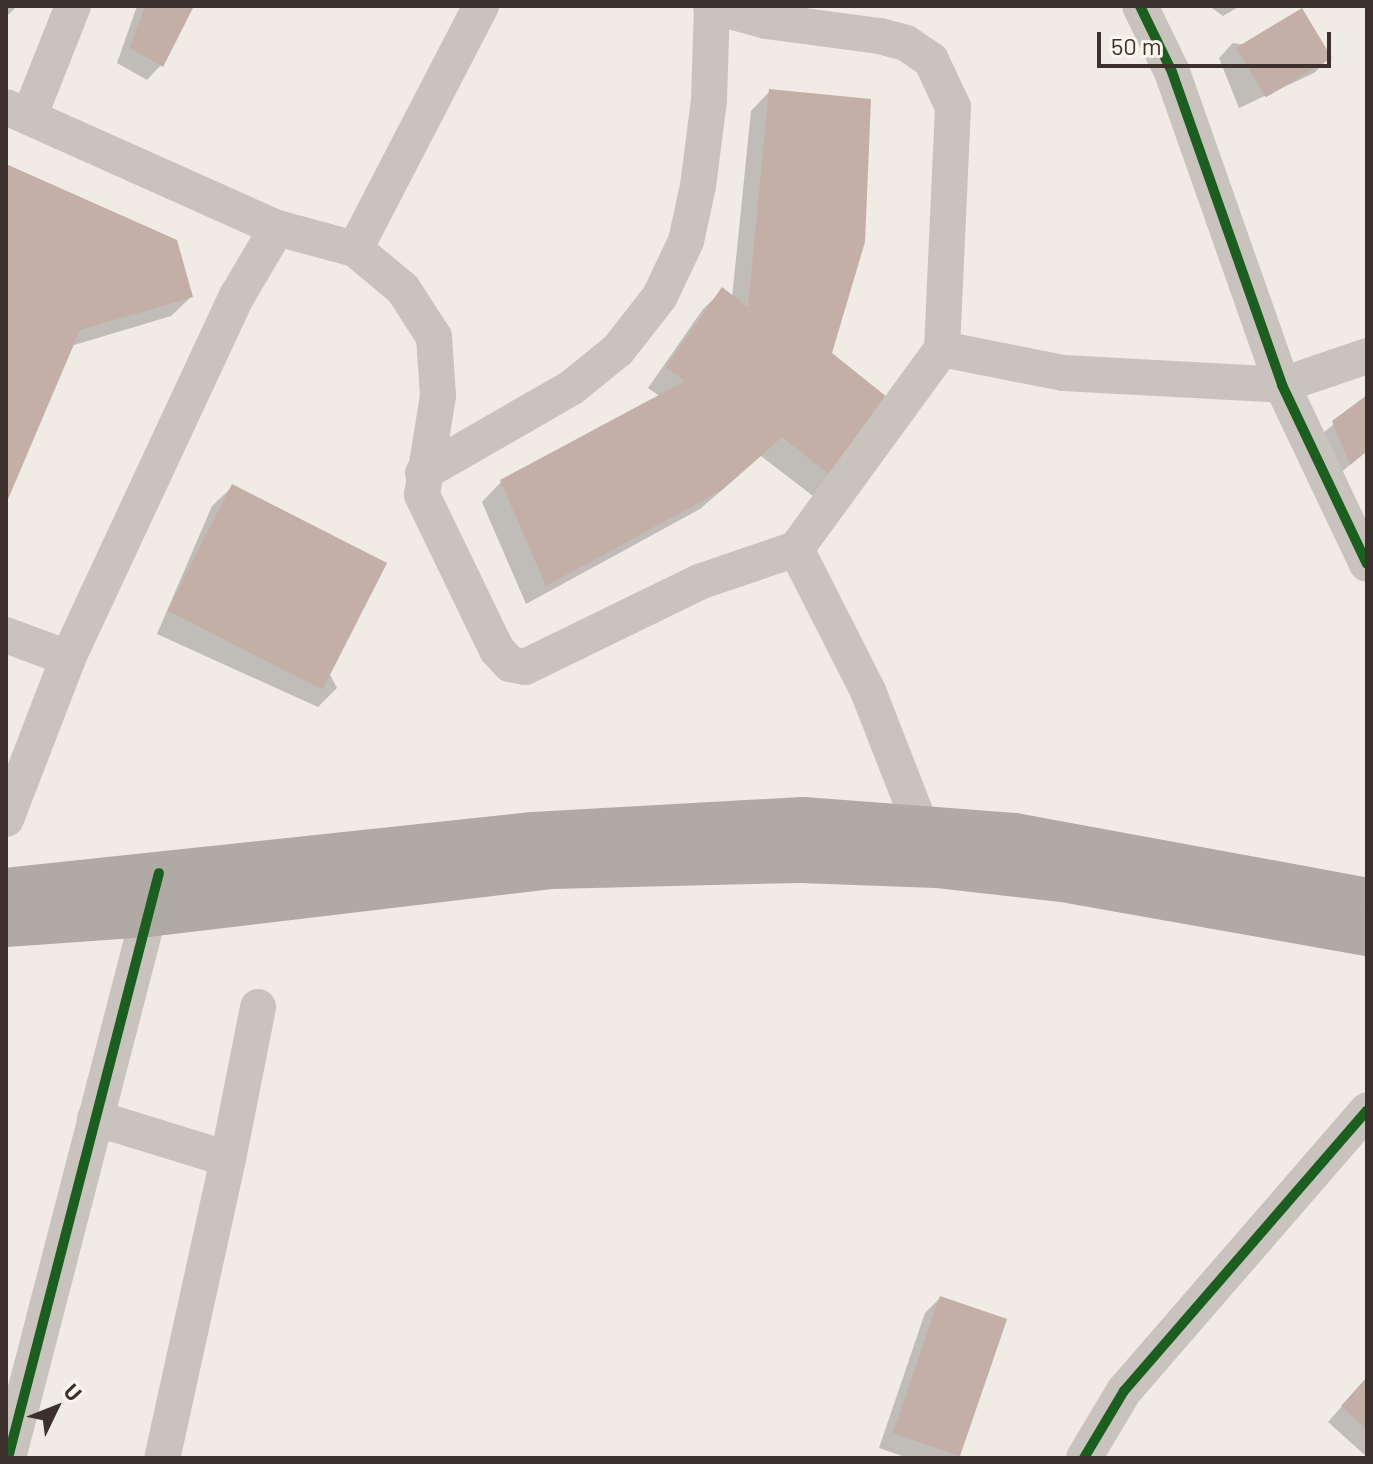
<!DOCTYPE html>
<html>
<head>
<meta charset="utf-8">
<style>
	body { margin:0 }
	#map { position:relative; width:1373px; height:1464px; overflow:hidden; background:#f0ebe5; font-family:Barlow,sans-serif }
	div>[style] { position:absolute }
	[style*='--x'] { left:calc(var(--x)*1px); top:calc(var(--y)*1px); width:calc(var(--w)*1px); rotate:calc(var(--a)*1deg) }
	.shadow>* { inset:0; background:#0003 }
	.building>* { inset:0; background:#c3afa7; transform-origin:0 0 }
	.minor>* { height:36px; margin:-18px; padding:0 18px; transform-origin:18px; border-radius:18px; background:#c9c3be }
	.highway>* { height:44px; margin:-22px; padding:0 22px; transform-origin:22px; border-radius:22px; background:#afaaa4 }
	.cycleway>* { height:10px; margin:-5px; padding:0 5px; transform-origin:5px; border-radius:5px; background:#1b5e20 }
	span { translate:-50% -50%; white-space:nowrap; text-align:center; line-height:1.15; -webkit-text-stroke:8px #fbf5ee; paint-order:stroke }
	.frame { position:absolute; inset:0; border:8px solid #3b302b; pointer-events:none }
	.north { position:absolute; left:16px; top:1368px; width:80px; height:80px; -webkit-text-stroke:6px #fbf5ee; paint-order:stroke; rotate:47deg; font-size:22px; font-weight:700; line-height:32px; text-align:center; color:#3b302b }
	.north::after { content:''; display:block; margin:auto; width:28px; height:36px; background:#3b302b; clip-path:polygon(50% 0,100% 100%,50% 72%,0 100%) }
	.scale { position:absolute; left:1097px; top:32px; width:234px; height:36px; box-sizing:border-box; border:4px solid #3b302b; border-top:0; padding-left:10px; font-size:24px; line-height:28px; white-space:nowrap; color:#3b302b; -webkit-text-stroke:6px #fbf5ee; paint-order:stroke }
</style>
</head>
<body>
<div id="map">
	<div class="shadow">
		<div style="clip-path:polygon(6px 6px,17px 6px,6px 17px)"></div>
		<div style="clip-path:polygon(137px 6px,191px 6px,161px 65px,147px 80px,117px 63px)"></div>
		<div style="clip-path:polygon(1209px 6px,1240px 6px,1223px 16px)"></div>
		<div style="clip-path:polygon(1233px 43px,1329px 58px,1314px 73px,1239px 108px,1219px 58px)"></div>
		<div style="clip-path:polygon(770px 91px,830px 354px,884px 397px,813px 496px,761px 456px,700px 509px,526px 604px,482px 502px,501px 482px,661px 397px,648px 388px,703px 309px,723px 290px,732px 298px,751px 111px)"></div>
		<div style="clip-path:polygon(6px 166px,191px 297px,171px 316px,71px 346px,6px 499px)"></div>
		<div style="clip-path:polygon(1367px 397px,1367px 451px,1340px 473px,1323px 433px)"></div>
		<div style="clip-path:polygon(232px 487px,337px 688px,318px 707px,157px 634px,212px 506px)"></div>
		<div style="clip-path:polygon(940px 1298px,958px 1456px,908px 1458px,879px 1448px,925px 1313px)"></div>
		<div style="clip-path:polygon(1367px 1378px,1367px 1457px,1328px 1422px)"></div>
	</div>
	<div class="building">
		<div style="clip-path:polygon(145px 6px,194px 6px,163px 67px,130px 48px)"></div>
		<div style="left:1302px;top:8px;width:58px;height:77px;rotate:59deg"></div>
		<div style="clip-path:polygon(769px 89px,871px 99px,865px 242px,832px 353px,887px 397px,834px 478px,782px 437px,722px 490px,546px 586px,500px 480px,685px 381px,666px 367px,722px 287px,748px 307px)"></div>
		<div style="clip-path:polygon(6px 164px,177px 240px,193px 297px,80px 330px,6px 504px)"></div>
		<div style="clip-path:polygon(1367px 395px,1367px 451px,1350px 465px,1332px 421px)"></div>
		<div style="left:232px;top:484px;width:174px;height:142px;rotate:27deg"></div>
		<div style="left:940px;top:1296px;width:71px;height:145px;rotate:19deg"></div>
		<div style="clip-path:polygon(1367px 1377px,1367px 1430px,1341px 1406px)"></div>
	</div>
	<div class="minor">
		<div style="--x:1140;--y:6;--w:73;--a:64.1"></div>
		<div style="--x:1172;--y:72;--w:332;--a:70.6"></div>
		<div style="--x:1282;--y:385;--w:198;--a:64.6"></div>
		<div style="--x:6;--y:107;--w:297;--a:24.1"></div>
		<div style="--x:277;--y:228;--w:81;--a:15.1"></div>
		<div style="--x:355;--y:249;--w:62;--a:39.8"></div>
		<div style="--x:403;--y:289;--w:57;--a:57.1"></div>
		<div style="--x:434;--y:337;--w:59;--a:86.1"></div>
		<div style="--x:438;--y:396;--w:100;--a:99.2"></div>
		<div style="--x:422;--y:495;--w:172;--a:64.2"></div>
		<div style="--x:497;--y:650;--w:19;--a:47"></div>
		<div style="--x:510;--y:664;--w:15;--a:11"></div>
		<div style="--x:525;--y:667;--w:194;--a:-26"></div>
		<div style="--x:699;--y:582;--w:102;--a:-18.8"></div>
		<div style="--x:796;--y:549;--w:248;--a:-53.9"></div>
		<div style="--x:942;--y:349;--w:242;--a:-87.4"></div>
		<div style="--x:953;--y:107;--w:52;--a:-115.1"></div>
		<div style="--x:931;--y:60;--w:30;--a:-146"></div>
		<div style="--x:906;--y:43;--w:28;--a:-165"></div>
		<div style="--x:879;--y:36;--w:114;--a:-172.4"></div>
		<div style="--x:766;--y:21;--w:57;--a:-164.7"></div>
		<div style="--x:29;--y:117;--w:119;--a:-68.4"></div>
		<div style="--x:355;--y:249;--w:274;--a:-62.6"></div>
		<div style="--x:942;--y:349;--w:123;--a:11.2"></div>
		<div style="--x:1063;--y:373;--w:219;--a:3.1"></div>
		<div style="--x:1282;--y:385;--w:90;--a:-18.8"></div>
		<div style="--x:423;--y:473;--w:171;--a:-29.9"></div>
		<div style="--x:571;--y:388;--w:60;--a:-39"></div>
		<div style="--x:618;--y:350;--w:68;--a:-52.1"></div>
		<div style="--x:660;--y:296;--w:61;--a:-64.7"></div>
		<div style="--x:686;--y:241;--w:56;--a:-77.7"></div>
		<div style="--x:698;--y:186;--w:87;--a:-82.7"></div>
		<div style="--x:709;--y:100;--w:93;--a:-88.2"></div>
		<div style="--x:796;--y:549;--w:159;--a:63.1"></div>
		<div style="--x:868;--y:691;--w:171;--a:68.7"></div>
		<div style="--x:6;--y:635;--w:66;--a:20.4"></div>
		<div style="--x:6;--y:819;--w:173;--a:-68.9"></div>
		<div style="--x:68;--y:658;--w:400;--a:-65"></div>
		<div style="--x:237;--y:296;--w:79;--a:-59.5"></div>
		<div style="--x:95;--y:1118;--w:139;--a:17.1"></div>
		<div style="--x:228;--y:1159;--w:306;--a:102.4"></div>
		<div style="--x:228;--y:1159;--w:155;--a:-78.8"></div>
		<div style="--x:8;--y:1458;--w:587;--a:-75.49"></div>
		<div style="--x:1084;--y:1458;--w:78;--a:-59.2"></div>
		<div style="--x:1124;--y:1391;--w:371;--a:-49.1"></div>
	</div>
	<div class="highway">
		<div style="--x:6;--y:890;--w:530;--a:-6.07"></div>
		<div style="--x:533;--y:834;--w:270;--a:-3.2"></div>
		<div style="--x:803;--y:819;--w:212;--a:4.3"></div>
		<div style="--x:1014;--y:835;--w:359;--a:10.4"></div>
		<div style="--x:6;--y:925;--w:142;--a:-4"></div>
		<div style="--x:148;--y:915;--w:407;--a:-6.8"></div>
		<div style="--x:552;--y:867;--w:249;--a:-1.4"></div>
		<div style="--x:801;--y:861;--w:135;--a:2.1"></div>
		<div style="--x:936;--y:866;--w:128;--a:6.3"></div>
		<div style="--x:1063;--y:880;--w:309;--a:10.1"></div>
	</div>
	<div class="cycleway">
		<div style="--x:1140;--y:6;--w:73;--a:64.1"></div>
		<div style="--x:1172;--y:72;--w:332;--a:70.6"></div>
		<div style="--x:1282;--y:385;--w:198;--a:64.6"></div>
		<div style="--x:8;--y:1458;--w:604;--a:-75.53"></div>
		<div style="--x:1084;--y:1458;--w:78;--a:-59.2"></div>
		<div style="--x:1124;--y:1391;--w:371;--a:-49.1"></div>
	</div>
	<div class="frame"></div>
	<div class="north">U</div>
	<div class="scale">50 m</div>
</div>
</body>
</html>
